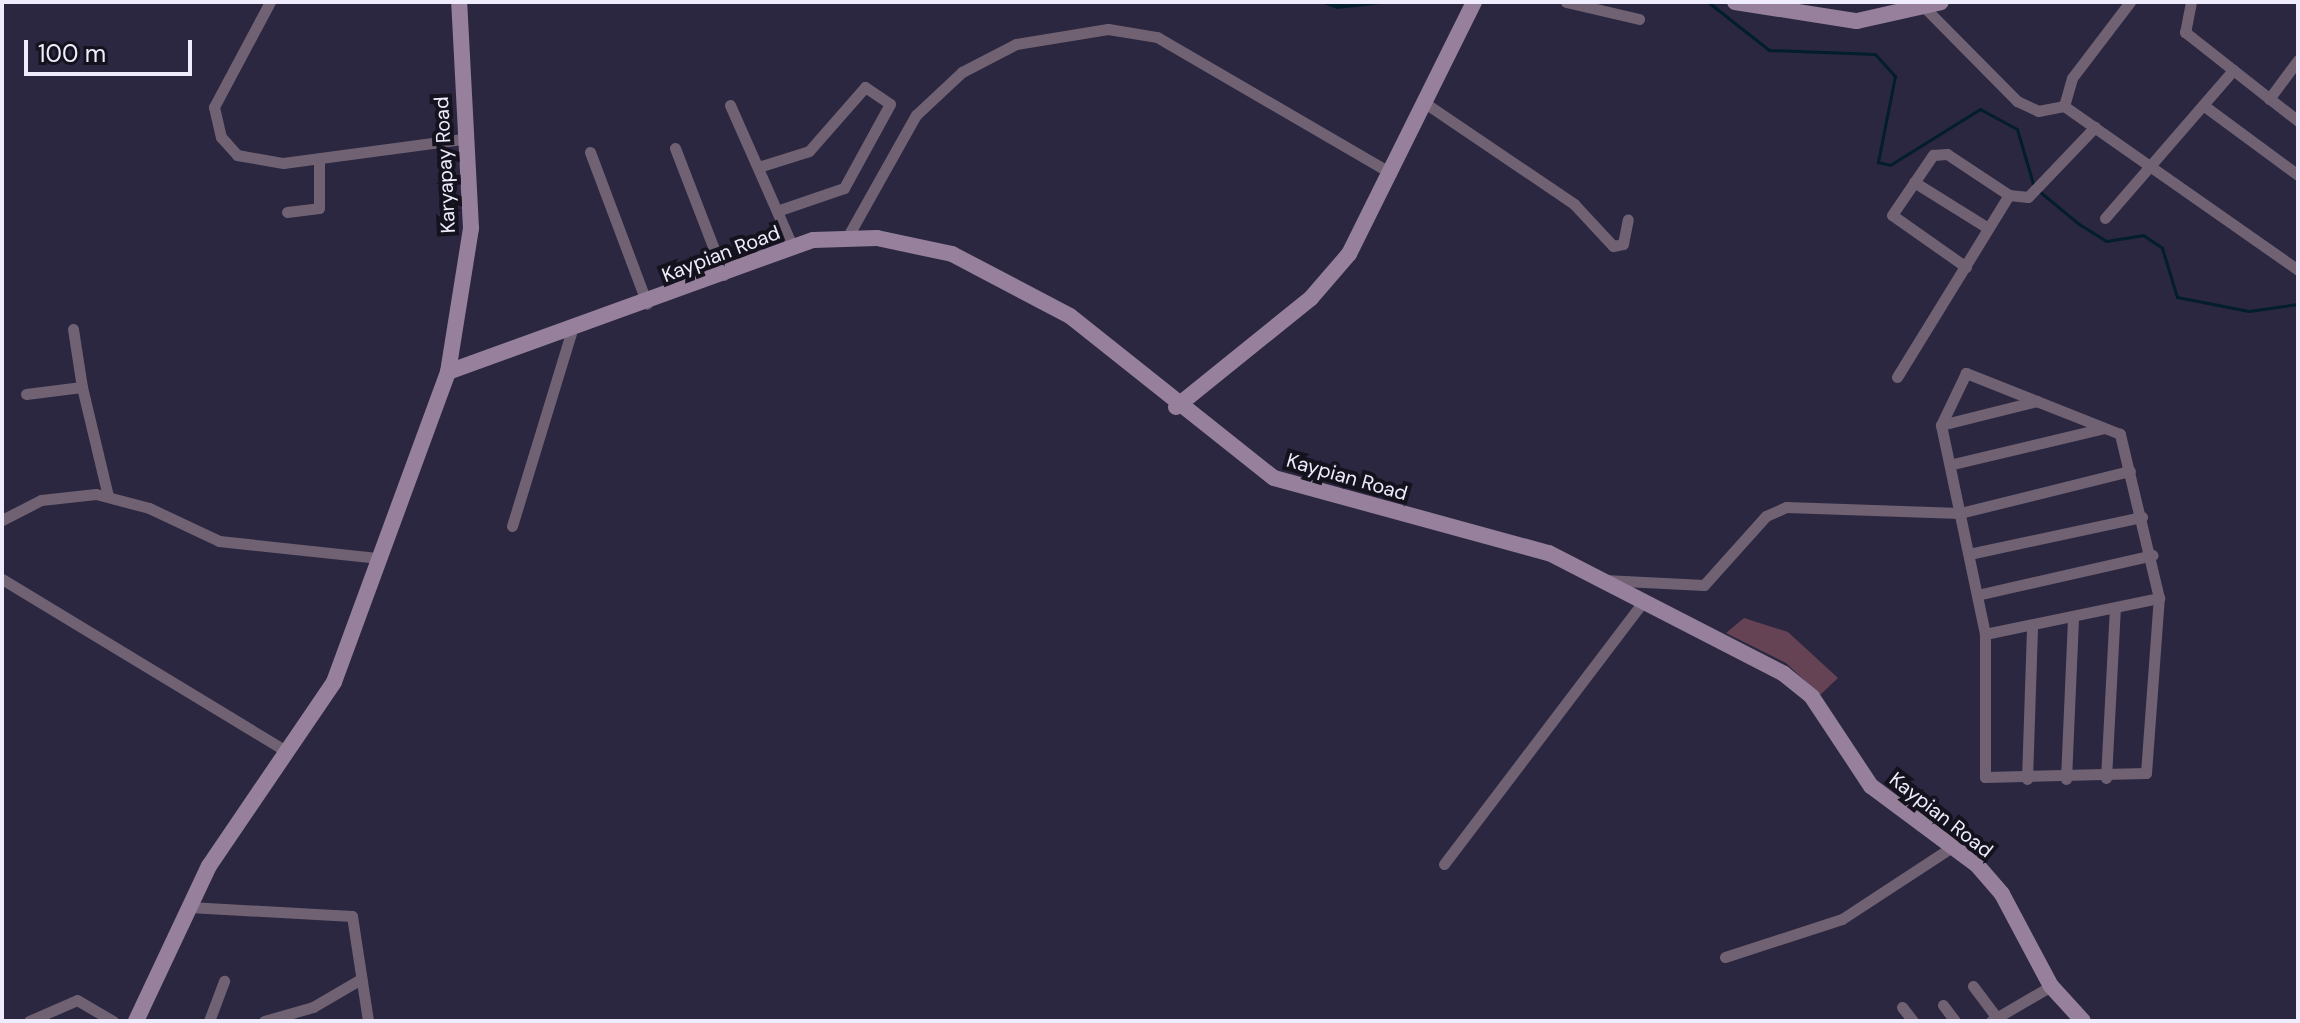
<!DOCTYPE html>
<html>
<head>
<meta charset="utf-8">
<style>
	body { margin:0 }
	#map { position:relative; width:2300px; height:1023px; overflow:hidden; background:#2b2740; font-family:"DM Sans",sans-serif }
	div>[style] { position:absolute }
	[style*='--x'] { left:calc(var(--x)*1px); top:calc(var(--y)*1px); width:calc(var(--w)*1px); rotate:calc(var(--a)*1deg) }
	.green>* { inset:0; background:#654254 }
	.water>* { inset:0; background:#021d2b }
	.stream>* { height:3px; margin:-1.5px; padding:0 1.5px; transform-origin:1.5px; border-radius:1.5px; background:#021d2b }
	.street>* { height:11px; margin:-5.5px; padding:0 5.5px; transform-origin:5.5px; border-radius:5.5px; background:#706273 }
	.secondary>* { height:16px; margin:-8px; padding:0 8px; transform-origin:8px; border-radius:8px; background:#96809c }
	span { translate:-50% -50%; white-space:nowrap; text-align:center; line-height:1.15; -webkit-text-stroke:8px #14121d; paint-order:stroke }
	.street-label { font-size:20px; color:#eeecfd }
	.frame { position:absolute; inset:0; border:4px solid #eeecfd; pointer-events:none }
	.scale { position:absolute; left:24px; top:40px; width:168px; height:36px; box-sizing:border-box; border:4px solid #eeecfd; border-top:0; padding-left:10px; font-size:24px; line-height:28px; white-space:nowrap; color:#eeecfd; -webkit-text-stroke:6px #14121d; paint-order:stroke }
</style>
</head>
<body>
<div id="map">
	<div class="green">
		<div style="clip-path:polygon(1744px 618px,1788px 632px,1838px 678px,1820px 695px,1786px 663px,1726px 633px)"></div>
	</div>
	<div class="water">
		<div style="clip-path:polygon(1319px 2px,1400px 2px,1337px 9px)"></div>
	</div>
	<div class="stream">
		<div style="--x:1708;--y:2;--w:78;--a:38.2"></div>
		<div style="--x:1769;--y:50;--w:106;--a:2.2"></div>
		<div style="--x:1875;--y:54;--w:30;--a:48"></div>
		<div style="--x:1895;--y:76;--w:88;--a:101.2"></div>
		<div style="--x:1878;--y:162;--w:12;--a:14"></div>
		<div style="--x:1890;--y:165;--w:106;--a:-31.9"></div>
		<div style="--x:1980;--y:109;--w:42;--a:28.4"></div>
		<div style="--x:2017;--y:129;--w:60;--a:73.7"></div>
		<div style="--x:2034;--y:187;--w:58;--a:39.4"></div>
		<div style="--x:2079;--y:224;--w:32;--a:32"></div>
		<div style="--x:2106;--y:241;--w:37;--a:-9"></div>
		<div style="--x:2143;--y:235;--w:23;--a:34"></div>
		<div style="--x:2162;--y:248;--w:51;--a:73"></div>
		<div style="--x:2177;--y:297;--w:73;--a:11"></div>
		<div style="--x:2249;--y:311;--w:49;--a:-8.1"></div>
	</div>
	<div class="street">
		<div style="--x:270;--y:2;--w:119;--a:118.1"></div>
		<div style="--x:214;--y:107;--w:31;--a:77"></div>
		<div style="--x:221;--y:137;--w:24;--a:48"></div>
		<div style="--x:237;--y:155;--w:47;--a:9.9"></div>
		<div style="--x:283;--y:163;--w:183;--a:-7.6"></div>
		<div style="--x:1566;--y:2;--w:75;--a:13.1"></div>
		<div style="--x:2191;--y:2;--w:31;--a:101"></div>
		<div style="--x:2185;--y:32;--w:144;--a:38.2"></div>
		<div style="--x:1925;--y:8;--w:131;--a:45.3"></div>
		<div style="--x:2017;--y:101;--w:23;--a:25"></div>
		<div style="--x:2038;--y:111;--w:26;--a:-11"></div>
		<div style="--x:2064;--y:106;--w:286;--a:35"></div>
		<div style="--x:2269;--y:99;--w:49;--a:-53.4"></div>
		<div style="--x:1422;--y:101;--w:184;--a:34.1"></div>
		<div style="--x:1574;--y:204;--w:57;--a:47.1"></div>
		<div style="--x:1613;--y:246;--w:10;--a:-11"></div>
		<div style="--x:1623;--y:244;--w:25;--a:-79"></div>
		<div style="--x:730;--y:105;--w:156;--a:66.2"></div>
		<div style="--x:2203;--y:105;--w:118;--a:36.4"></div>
		<div style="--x:2064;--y:106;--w:29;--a:-74"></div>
		<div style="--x:2072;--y:78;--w:96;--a:-52.7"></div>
		<div style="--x:675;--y:148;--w:136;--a:68.9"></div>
		<div style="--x:590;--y:152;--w:162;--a:69.4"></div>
		<div style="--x:758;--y:167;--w:53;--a:-17.4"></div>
		<div style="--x:809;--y:151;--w:85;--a:-48.8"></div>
		<div style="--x:865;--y:87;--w:30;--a:34"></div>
		<div style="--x:890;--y:104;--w:96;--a:118.7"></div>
		<div style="--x:844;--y:188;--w:71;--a:161.1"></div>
		<div style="--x:1914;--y:182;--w:87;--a:31.9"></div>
		<div style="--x:287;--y:212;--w:32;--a:-7"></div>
		<div style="--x:319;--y:208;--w:49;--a:-90"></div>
		<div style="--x:2105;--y:218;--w:196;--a:-49.1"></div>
		<div style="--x:848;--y:236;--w:139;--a:-60.7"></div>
		<div style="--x:916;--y:115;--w:63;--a:-43.1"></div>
		<div style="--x:962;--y:72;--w:61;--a:-27.4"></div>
		<div style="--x:1016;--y:44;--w:93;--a:-9.3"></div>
		<div style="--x:1108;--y:29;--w:50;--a:9.3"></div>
		<div style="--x:1157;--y:37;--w:271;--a:30.2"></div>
		<div style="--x:1966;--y:267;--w:90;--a:-144.9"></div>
		<div style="--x:1892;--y:215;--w:73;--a:-55.7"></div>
		<div style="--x:1933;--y:155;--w:14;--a:-4"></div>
		<div style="--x:1947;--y:154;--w:74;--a:33.5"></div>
		<div style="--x:2009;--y:195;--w:19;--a:6"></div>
		<div style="--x:2028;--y:197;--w:97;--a:-46.3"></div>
		<div style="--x:73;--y:329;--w:59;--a:81.2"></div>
		<div style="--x:1897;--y:377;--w:214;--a:-58.4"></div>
		<div style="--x:26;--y:394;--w:56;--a:-7.1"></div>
		<div style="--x:82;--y:387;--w:112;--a:76.6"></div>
		<div style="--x:1941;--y:425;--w:99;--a:-14"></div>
		<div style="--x:1953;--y:464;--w:155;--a:-13.4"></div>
		<div style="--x:2;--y:520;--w:44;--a:-27.1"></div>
		<div style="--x:41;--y:500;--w:55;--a:-6.2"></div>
		<div style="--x:96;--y:494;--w:55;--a:14.8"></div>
		<div style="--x:149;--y:508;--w:77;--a:25.2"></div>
		<div style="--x:219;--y:541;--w:161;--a:6.1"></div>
		<div style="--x:512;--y:526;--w:202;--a:-73"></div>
		<div style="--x:1969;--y:554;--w:177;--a:-12.1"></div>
		<div style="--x:2;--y:579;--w:332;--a:31.2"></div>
		<div style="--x:1604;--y:580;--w:100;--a:2.9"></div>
		<div style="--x:1704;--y:585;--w:93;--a:-48.1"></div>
		<div style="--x:1766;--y:516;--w:22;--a:-24"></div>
		<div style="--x:1786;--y:507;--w:174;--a:2"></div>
		<div style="--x:1960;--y:513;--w:175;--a:-13.9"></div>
		<div style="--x:1977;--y:595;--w:180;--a:-12.8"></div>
		<div style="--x:1985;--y:634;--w:143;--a:90"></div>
		<div style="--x:1985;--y:777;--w:161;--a:-1.4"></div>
		<div style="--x:2146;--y:773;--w:175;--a:-85.8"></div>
		<div style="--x:2159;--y:598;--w:169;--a:-103.4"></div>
		<div style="--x:2120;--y:434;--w:166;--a:-158.4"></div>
		<div style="--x:1966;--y:373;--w:58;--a:115.7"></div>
		<div style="--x:1941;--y:425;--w:214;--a:78.1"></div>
		<div style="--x:1985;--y:634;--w:178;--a:-11.7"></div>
		<div style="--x:2106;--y:778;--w:170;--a:-87"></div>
		<div style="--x:2027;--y:779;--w:152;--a:-88.1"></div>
		<div style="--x:2066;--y:779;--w:160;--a:-87.5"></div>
		<div style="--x:1444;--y:864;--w:328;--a:-52.8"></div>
		<div style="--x:189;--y:907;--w:163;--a:3.2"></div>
		<div style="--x:352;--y:916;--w:106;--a:81.3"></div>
		<div style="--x:1725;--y:957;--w:123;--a:-18"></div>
		<div style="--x:1842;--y:919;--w:128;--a:-33.2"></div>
		<div style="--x:1973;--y:986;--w:40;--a:53"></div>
		<div style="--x:1943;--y:1005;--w:20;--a:53"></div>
		<div style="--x:1902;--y:1007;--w:18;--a:52"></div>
		<div style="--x:29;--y:1021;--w:52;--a:-23.6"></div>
		<div style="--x:77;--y:1000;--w:42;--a:30.3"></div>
		<div style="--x:209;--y:1021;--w:43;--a:-69.4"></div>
		<div style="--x:264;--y:1021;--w:51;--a:-15.9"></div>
		<div style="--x:313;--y:1007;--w:56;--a:-30.3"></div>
		<div style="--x:1991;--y:1021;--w:69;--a:-30.3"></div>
	</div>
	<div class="secondary">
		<div style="--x:1735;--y:2;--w:123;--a:8.9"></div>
		<div style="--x:1857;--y:21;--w:86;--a:-12.7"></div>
		<div style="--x:448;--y:372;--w:388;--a:-19.9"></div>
		<div style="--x:813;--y:240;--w:64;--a:-1.8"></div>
		<div style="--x:877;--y:238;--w:77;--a:12"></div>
		<div style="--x:952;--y:254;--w:133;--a:27.7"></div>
		<div style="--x:1070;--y:316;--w:260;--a:38.5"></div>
		<div style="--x:1274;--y:478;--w:285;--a:15.3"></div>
		<div style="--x:1549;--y:553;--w:264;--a:27.2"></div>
		<div style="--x:1784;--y:674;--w:36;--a:39"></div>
		<div style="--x:1812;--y:697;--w:107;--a:56.5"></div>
		<div style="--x:1871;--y:786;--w:132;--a:36.7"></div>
		<div style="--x:1977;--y:865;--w:38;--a:49"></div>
		<div style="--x:2002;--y:894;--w:104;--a:62"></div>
		<div style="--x:2051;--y:986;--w:47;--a:47.6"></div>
		<div style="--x:1176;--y:407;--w:174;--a:-38.9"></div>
		<div style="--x:1311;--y:298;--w:58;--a:-49.2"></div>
		<div style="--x:1349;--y:254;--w:281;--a:-63.6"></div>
		<div style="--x:136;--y:1021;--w:171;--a:-64.8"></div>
		<div style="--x:209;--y:866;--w:222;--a:-55.8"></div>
		<div style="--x:334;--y:682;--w:330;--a:-69.8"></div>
		<div style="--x:448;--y:372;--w:146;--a:-80.9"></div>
		<div style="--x:471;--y:228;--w:226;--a:-93"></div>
	</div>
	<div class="street-label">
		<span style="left:445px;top:165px;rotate:-93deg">Karyapay Road</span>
		<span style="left:721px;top:254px;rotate:-21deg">Kaypian Road</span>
		<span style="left:1347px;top:477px;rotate:16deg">Kaypian Road</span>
		<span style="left:1941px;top:815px;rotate:38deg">Kaypian Road</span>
	</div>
	<div class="frame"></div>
	<div class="scale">100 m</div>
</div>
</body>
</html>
